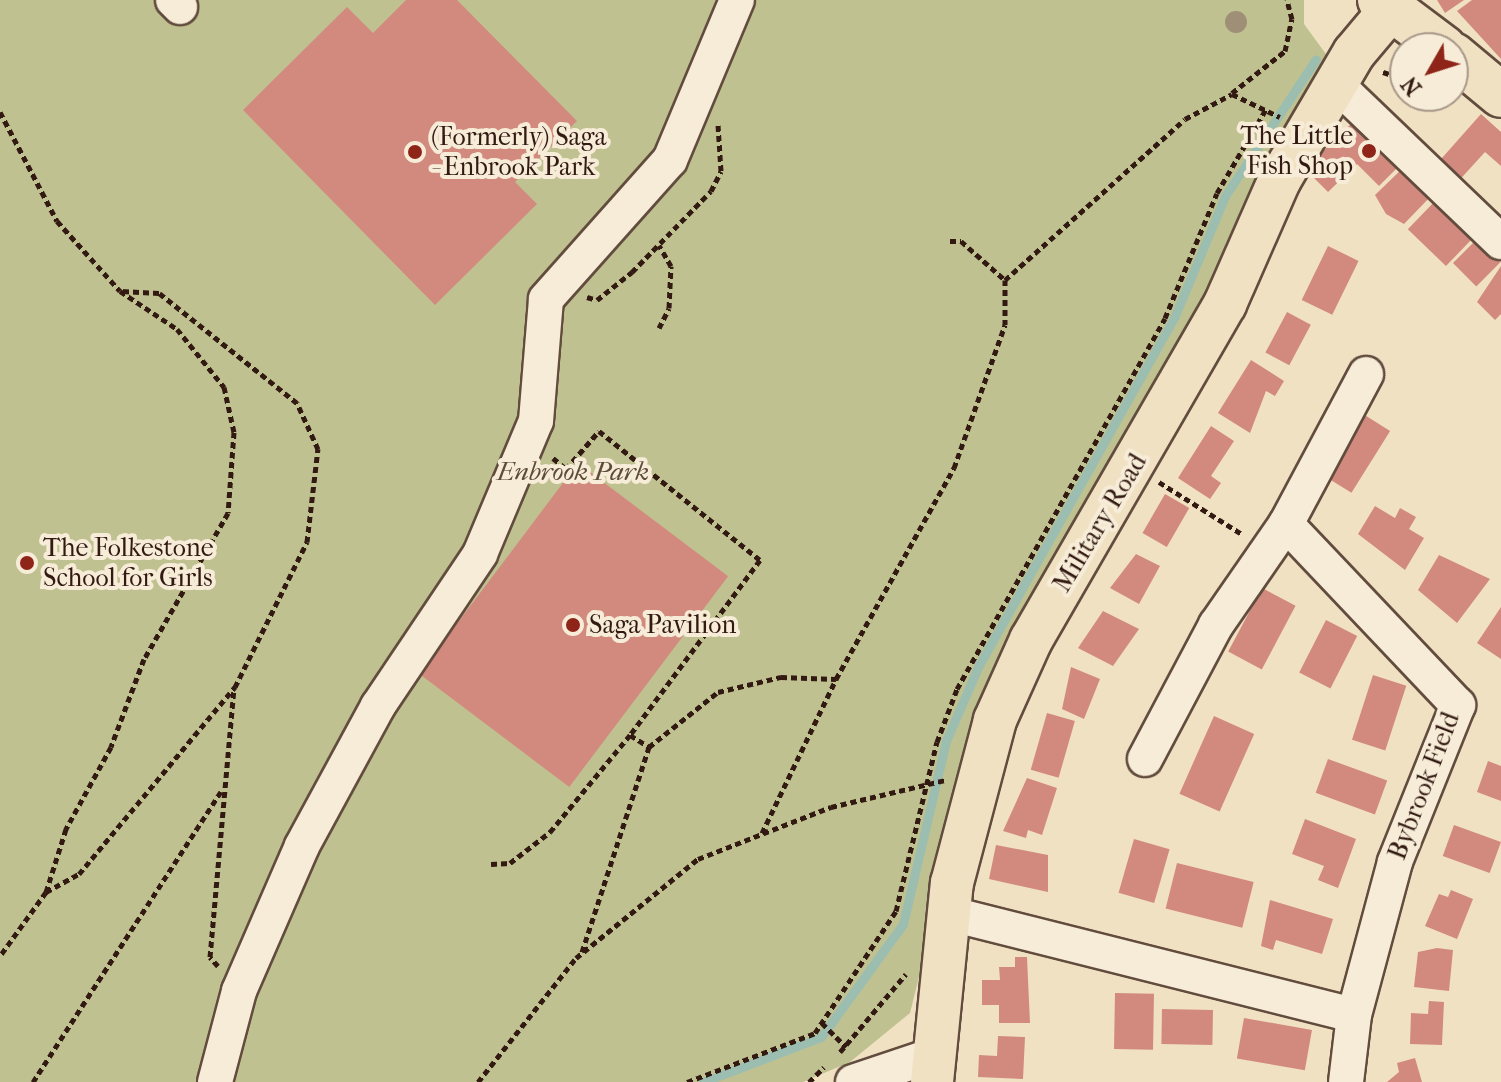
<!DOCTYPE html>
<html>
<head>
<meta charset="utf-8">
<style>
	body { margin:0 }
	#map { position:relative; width:1501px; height:1082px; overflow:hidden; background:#f1e1c3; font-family:"IM FELL French Canon",serif }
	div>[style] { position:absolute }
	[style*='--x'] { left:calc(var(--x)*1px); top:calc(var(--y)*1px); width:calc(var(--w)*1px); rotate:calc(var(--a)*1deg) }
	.green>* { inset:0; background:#c0c190 }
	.stream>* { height:9px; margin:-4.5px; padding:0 4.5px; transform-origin:4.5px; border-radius:4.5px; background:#9bbeb1 }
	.building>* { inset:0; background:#d28a7e; transform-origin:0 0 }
	.path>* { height:5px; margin-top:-2.5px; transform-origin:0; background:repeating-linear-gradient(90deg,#321a12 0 6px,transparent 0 10px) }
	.roads { filter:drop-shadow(2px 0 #624c3e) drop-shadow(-2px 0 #624c3e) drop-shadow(0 2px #624c3e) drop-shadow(0 -2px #624c3e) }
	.minor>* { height:34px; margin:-17px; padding:0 17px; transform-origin:17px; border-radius:17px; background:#f6ecd8 }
	.major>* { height:42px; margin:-21px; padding:0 21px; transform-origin:21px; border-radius:21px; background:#f1e1c3 }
	.highway>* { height:44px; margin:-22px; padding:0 22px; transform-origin:22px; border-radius:22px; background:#f1e1c3 }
	.trees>* { width:22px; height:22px; margin:-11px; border-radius:50%; background:#a08f77 }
	.dots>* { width:22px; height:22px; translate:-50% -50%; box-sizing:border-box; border:4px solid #f6ecd8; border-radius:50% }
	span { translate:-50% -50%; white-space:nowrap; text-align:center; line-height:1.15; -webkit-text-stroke:8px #f6ecd8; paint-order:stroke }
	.poi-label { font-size:26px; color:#321a12 }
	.right { translate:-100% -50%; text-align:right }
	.left { translate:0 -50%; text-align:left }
	.park-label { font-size:26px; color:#5d4c38; font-style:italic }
	.street-label { font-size:26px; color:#321a12 }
	.north { position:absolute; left:1389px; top:32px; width:80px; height:80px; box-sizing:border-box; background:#f6ecd8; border:2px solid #a89889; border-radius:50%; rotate:231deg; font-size:22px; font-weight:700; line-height:32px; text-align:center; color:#321a12 }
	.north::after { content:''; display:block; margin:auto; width:28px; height:36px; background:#8f2418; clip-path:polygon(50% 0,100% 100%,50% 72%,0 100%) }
</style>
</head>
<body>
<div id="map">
	<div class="green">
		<div style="clip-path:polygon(0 0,1304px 0,1304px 24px,1331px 61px,1291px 114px,1252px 189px,1211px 297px,993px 680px,910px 1013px,850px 1062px,803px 1082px,0 1082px)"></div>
	</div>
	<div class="stream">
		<div style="--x:703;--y:1082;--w:126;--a:-20.9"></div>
		<div style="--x:821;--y:1037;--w:140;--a:-54"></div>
		<div style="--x:903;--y:924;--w:188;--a:-76.8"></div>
		<div style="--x:946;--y:741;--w:81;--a:-66.6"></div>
		<div style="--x:978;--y:667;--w:400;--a:-60.7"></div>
		<div style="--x:1174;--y:318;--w:132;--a:-67.3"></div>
		<div style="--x:1225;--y:196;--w:164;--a:-56.4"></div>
	</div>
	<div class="building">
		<div style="clip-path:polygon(406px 0,457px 0,577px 121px,515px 182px,537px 204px,435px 305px,243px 110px,347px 7px,373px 33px)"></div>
		<div style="clip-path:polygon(1437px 0,1464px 0,1445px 13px)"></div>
		<div style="clip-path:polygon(1472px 0,1501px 0,1501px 59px,1457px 11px)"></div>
		<div style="clip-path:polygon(1481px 114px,1501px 132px,1501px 166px,1485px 152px,1454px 186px,1434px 167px)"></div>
		<div style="clip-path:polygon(1360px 115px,1404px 161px,1379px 186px,1357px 164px,1328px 192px,1305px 169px)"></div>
		<div style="clip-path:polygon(1404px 167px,1432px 195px,1404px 224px,1386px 214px,1375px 195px)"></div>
		<div style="left:1437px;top:199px;width:53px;height:42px;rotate:44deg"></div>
		<div style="left:1477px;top:239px;width:33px;height:34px;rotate:45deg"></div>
		<div style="left:1328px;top:246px;width:34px;height:60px;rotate:26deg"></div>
		<div style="clip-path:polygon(1501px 266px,1501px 314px,1495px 320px,1477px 302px)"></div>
		<div style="left:1287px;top:312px;width:27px;height:46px;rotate:28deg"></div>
		<div style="clip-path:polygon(1251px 360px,1284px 381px,1275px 396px,1266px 391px,1250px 433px,1218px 413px)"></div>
		<div style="left:1363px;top:414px;width:32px;height:73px;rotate:32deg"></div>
		<div style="clip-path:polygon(1211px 426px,1234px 441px,1211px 476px,1221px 483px,1210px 499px,1178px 478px)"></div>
		<div style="left:578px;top:463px;width:188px;height:264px;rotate:37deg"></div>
		<div style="left:1165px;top:494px;width:28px;height:45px;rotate:30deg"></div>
		<div style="clip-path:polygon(1375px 506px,1395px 518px,1400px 508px,1416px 517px,1409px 529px,1424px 538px,1405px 570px,1358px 534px)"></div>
		<div style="clip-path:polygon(1136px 554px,1160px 566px,1139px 604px,1110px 588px)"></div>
		<div style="clip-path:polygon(1439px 555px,1490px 579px,1457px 623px,1418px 590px)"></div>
		<div style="left:1262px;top:588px;width:38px;height:72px;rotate:28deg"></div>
		<div style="clip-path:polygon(1501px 607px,1501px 659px,1477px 643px)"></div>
		<div style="clip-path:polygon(1103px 611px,1139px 629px,1113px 666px,1078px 648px)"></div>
		<div style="left:1326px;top:620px;width:35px;height:59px;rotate:27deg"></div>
		<div style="clip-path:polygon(1071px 667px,1100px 679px,1084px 719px,1062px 709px)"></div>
		<div style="left:1373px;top:675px;width:35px;height:68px;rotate:18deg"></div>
		<div style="left:1047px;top:713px;width:29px;height:59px;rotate:16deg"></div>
		<div style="left:1214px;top:716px;width:44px;height:85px;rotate:24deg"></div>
		<div style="left:1328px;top:759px;width:63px;height:36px;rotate:20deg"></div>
		<div style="clip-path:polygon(1488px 761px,1501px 766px,1501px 801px,1477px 792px)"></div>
		<div style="clip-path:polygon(1027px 778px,1057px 788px,1042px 835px,1028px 830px,1026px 838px,1003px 831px)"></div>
		<div style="clip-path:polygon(1305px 819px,1356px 839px,1338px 888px,1318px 880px,1324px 866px,1292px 854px)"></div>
		<div style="left:1454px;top:825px;width:50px;height:33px;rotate:20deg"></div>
		<div style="left:1134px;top:839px;width:37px;height:56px;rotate:16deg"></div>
		<div style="clip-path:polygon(996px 845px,1048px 855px,1048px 892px,989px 879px)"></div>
		<div style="left:1177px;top:863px;width:79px;height:47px;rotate:14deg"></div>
		<div style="clip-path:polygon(1451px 890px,1473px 899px,1457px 939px,1425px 926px,1439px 894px,1448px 897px)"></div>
		<div style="clip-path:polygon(1270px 900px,1333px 919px,1322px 954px,1276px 940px,1273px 950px,1261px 946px)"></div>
		<div style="clip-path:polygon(1437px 948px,1453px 950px,1449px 991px,1414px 987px,1418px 952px)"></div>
		<div style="clip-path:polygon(1015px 957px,1027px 957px,1030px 1023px,999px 1023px,999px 1005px,982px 1005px,982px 980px,1000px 980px,999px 967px,1015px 967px)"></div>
		<div style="left:1115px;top:993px;width:39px;height:56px;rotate:1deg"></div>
		<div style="clip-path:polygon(1429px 1001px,1444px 1002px,1442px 1045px,1410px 1044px,1411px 1013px,1428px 1014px)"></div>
		<div style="left:1162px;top:1009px;width:51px;height:35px;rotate:1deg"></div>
		<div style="left:1244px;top:1018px;width:69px;height:41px;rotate:10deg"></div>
		<div style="clip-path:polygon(998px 1036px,1025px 1037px,1023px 1079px,978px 1077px,979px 1055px,997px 1056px)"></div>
		<div style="clip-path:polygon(1415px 1058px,1422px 1082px,1387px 1082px,1399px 1072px,1397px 1063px)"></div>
	</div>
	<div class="path">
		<div style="--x:1383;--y:72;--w:23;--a:18"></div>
		<div style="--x:1232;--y:93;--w:68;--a:-38.4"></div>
		<div style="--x:1285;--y:51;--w:33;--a:-78"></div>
		<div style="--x:1292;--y:19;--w:20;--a:-105"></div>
		<div style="--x:0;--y:112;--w:123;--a:62.4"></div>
		<div style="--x:57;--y:221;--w:94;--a:48"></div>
		<div style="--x:120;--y:291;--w:69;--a:33.7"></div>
		<div style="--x:177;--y:329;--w:75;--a:51"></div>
		<div style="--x:224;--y:387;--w:46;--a:77.5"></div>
		<div style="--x:234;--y:432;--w:81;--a:94.2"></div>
		<div style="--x:228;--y:513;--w:168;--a:119.9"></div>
		<div style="--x:144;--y:659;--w:94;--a:110.6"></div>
		<div style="--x:111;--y:747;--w:94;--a:118.8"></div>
		<div style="--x:66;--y:829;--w:66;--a:107.6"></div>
		<div style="--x:46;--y:892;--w:79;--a:125.7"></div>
		<div style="--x:950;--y:241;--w:11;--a:0"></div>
		<div style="--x:961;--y:241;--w:59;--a:41.6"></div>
		<div style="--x:1005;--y:280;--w:241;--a:-41.8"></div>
		<div style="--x:1185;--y:119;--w:53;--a:-28"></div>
		<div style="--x:1232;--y:94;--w:53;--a:25.6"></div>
		<div style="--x:587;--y:297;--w:10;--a:17"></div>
		<div style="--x:597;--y:300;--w:45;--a:-38.7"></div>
		<div style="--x:632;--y:272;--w:113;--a:-45.7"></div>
		<div style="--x:711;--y:191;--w:22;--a:-63"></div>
		<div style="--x:721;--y:171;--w:46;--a:-93.7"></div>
		<div style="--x:659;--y:328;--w:22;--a:-63"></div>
		<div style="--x:669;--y:308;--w:42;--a:-87.3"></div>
		<div style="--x:671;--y:266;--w:24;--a:-120"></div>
		<div style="--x:553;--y:458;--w:17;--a:40"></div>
		<div style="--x:566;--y:469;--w:50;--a:-49"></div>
		<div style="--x:599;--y:431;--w:206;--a:38.7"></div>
		<div style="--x:760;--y:560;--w:218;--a:126.6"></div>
		<div style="--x:630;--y:735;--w:22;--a:32"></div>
		<div style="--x:1159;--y:482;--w:98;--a:32.1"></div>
		<div style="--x:762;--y:833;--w:171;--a:-64.3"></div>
		<div style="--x:836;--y:679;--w:242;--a:-60.8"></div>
		<div style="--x:954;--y:468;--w:152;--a:-70.4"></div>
		<div style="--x:1005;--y:325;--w:45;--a:-90"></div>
		<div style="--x:491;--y:864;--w:19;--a:-3"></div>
		<div style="--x:510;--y:863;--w:51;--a:-37.8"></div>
		<div style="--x:550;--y:832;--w:126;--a:-50.5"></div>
		<div style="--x:46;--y:892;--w:38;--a:-29"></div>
		<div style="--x:79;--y:874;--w:244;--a:-50.2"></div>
		<div style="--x:235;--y:687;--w:162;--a:-63.6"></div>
		<div style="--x:307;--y:542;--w:94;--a:-83.3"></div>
		<div style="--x:318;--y:449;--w:51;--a:-114.5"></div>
		<div style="--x:297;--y:403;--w:176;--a:-141.4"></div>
		<div style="--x:159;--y:293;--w:38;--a:-177"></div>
		<div style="--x:582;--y:952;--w:216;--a:-71.9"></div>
		<div style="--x:649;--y:747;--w:88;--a:-38.6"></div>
		<div style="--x:718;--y:692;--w:65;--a:-13.4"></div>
		<div style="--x:781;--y:677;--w:55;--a:2.1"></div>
		<div style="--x:218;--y:966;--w:12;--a:-132"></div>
		<div style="--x:210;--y:957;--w:270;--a:-84.9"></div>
		<div style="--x:822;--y:1023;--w:34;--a:45"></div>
		<div style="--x:840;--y:1052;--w:102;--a:-49.8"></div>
		<div style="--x:33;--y:1082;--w:346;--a:-57.1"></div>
		<div style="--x:478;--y:1082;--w:158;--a:-51.7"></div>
		<div style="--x:576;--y:958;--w:157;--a:-39.1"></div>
		<div style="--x:698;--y:859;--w:143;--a:-21.4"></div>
		<div style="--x:831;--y:807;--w:117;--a:-13.3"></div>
		<div style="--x:687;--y:1082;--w:137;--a:-20.9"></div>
		<div style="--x:815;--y:1033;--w:146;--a:-56.4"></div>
		<div style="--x:896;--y:911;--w:174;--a:-76.4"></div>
		<div style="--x:937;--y:742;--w:57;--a:-69.3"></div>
		<div style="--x:957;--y:689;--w:425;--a:-60.7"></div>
		<div style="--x:1165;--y:318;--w:135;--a:-67.4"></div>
		<div style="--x:1217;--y:193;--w:97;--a:-59.7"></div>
		<div style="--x:809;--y:1082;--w:21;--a:-45"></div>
	</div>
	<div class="roads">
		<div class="minor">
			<div style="--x:173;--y:0;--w:10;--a:45"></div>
			<div style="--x:1337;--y:85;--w:227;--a:43.8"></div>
			<div style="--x:1286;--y:524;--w:250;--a:46.5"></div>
			<div style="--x:1458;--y:705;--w:169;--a:111.9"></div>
			<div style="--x:1395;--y:862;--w:158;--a:105"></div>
			<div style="--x:1354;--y:1015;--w:67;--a:96.8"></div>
			<div style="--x:1145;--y:759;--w:152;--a:-62.1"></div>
			<div style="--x:1216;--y:625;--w:123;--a:-55.3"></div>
			<div style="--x:1286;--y:524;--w:170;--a:-61.9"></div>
			<div style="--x:951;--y:914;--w:415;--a:14.1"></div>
			<div style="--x:215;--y:1082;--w:94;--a:-75.2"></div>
			<div style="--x:239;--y:991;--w:158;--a:-66.5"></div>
			<div style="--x:302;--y:846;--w:159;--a:-61.5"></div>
			<div style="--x:378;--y:706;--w:183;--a:-56.1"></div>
			<div style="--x:480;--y:554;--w:144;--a:-67.2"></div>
			<div style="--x:536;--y:421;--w:122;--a:-85.3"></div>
			<div style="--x:546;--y:299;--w:186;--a:-48.3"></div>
			<div style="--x:670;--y:160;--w:173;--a:-67.3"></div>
			<div style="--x:853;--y:1082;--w:84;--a:-18.6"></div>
		</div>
		<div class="major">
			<div style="--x:932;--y:1082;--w:200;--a:-84.3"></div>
			<div style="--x:952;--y:883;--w:169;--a:-75.2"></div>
			<div style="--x:995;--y:720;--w:88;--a:-65.8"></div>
			<div style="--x:1031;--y:640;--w:388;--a:-60"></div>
			<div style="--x:1225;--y:304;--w:137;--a:-66.3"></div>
			<div style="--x:1280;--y:179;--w:146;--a:-59.6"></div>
			<div style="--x:1354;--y:53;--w:57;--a:-49.9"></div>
		</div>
		<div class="highway">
			<div style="--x:1380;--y:0;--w:80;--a:36.9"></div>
			<div style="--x:1453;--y:55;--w:62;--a:39.8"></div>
		</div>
	</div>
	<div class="trees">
		<div style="left:1236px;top:22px"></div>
	</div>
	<div class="dots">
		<div style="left:1369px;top:151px;background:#8f2418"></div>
		<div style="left:415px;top:152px;background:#8f2418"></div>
		<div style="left:27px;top:563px;background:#8f2418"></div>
		<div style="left:573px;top:625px;background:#8f2418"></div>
	</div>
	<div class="poi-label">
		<span class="right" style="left:1353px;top:151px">The Little<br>Fish Shop</span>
		<span class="left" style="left:431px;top:152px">(Formerly) Saga<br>- Enbrook Park</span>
		<span class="left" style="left:43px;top:563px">The Folkestone<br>School for Girls</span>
		<span class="left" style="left:589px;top:625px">Saga Pavilion</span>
	</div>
	<div class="park-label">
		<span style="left:573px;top:472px">Enbrook Park</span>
	</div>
	<div class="street-label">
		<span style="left:1100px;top:523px;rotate:-59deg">Military Road</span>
		<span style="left:1424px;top:786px;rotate:-69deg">Bybrook Field</span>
	</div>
	<div class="north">N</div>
</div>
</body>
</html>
